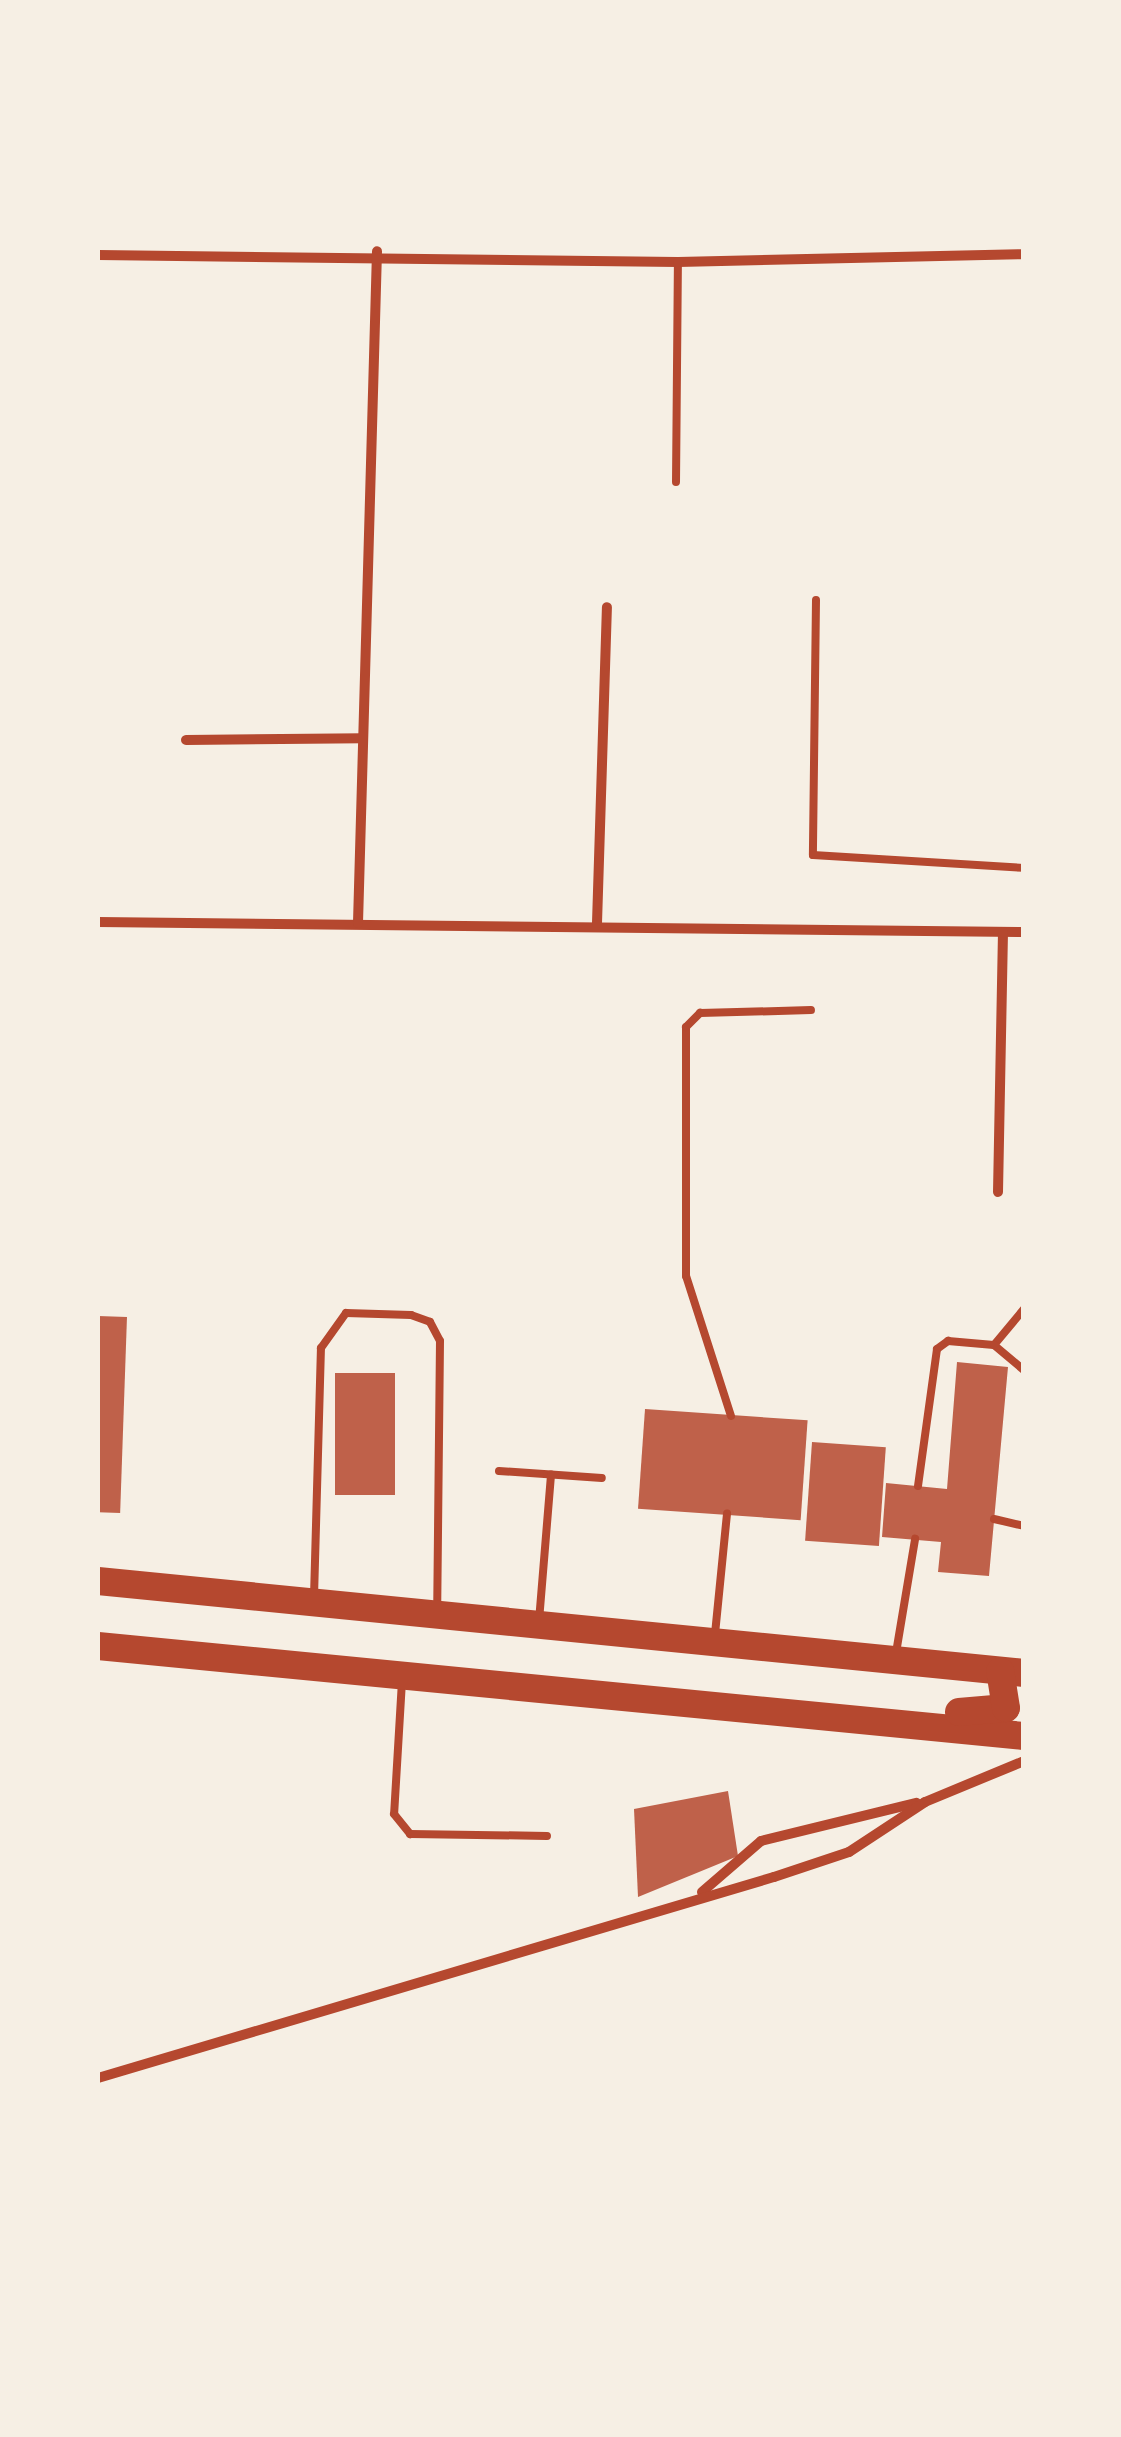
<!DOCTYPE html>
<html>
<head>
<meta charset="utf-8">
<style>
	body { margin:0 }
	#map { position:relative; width:1121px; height:2437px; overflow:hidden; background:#f6efe4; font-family:Spectral,serif }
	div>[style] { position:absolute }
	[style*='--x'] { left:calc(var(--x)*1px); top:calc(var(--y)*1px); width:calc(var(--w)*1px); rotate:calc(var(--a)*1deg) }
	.building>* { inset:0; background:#bf614a; transform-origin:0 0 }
	.service>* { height:8px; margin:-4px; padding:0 4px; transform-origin:4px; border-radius:4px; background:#b5482f }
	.minor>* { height:10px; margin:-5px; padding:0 5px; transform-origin:5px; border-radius:5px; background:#b5482f }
	.trunk>* { height:28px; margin:-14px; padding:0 14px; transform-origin:14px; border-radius:14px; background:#b5482f }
	span { translate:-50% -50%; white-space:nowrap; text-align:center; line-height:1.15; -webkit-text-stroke:8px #f6efe4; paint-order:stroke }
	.frame { position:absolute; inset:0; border:100px solid #f6efe4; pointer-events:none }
</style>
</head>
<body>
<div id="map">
	<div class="building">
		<div style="left:98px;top:1316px;width:29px;height:196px;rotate:2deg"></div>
		<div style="clip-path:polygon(957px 1362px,1008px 1367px,989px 1576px,938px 1572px,941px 1542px,882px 1537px,886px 1483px,947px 1489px)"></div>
		<div style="left:335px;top:1373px;width:60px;height:122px"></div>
		<div style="left:645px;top:1409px;width:163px;height:100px;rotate:4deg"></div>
		<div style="left:812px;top:1442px;width:74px;height:99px;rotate:4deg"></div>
		<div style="clip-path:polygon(728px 1791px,738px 1856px,638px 1897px,634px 1809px)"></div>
	</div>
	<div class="service">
		<div style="--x:676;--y:482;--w:220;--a:-89.5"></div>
		<div style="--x:816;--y:600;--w:255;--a:90.7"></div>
		<div style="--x:813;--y:855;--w:211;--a:3.5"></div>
		<div style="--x:994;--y:1345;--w:47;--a:-50.2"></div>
		<div style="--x:731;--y:1416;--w:147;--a:-107.8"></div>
		<div style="--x:686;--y:1276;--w:249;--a:-90"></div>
		<div style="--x:686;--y:1027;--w:20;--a:-45"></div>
		<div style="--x:700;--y:1013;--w:111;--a:-1.5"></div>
		<div style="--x:499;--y:1471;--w:103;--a:3.9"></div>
		<div style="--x:918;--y:1486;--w:138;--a:-82.1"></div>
		<div style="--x:937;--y:1349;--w:14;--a:-36"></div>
		<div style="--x:948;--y:1341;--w:46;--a:5"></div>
		<div style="--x:994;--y:1345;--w:39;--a:40"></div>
		<div style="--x:994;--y:1519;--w:31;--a:13"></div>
		<div style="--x:314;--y:1597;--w:249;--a:-88.4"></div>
		<div style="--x:321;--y:1348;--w:43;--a:-54.5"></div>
		<div style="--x:346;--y:1313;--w:65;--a:1.8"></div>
		<div style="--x:411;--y:1315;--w:20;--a:20"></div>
		<div style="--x:430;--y:1322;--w:21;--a:62"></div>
		<div style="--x:440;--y:1341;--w:270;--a:90.6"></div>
		<div style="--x:539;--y:1621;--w:147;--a:-85.3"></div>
		<div style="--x:715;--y:1634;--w:121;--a:-84.3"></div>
		<div style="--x:896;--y:1653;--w:116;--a:-80.5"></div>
		<div style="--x:402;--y:1681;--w:133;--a:93.4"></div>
		<div style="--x:394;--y:1814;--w:26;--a:51"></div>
		<div style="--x:410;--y:1834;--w:137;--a:0.8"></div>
	</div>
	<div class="minor">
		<div style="--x:98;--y:255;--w:580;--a:0.69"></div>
		<div style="--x:678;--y:262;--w:346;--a:-1.3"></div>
		<div style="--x:186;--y:740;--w:177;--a:-0.6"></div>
		<div style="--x:98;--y:922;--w:926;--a:0.62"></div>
		<div style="--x:358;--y:923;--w:672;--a:-88.38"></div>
		<div style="--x:597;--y:923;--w:316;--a:-88.2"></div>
		<div style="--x:998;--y:1192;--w:260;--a:-88.9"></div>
		<div style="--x:702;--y:1892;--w:78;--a:-40.8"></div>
		<div style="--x:761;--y:1841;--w:160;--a:-13.8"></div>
		<div style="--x:98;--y:2078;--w:705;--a:-16.56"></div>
		<div style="--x:774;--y:1877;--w:79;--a:-18.4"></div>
		<div style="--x:849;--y:1852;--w:91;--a:-33.3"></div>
		<div style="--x:925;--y:1802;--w:107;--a:-22.5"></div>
	</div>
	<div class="trunk">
		<div style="--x:98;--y:1581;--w:931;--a:5.67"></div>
		<div style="--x:98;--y:1646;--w:930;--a:5.55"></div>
		<div style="--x:959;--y:1712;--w:47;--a:-4.9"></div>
		<div style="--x:1006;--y:1708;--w:37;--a:-99"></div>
	</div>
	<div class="frame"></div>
</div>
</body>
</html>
